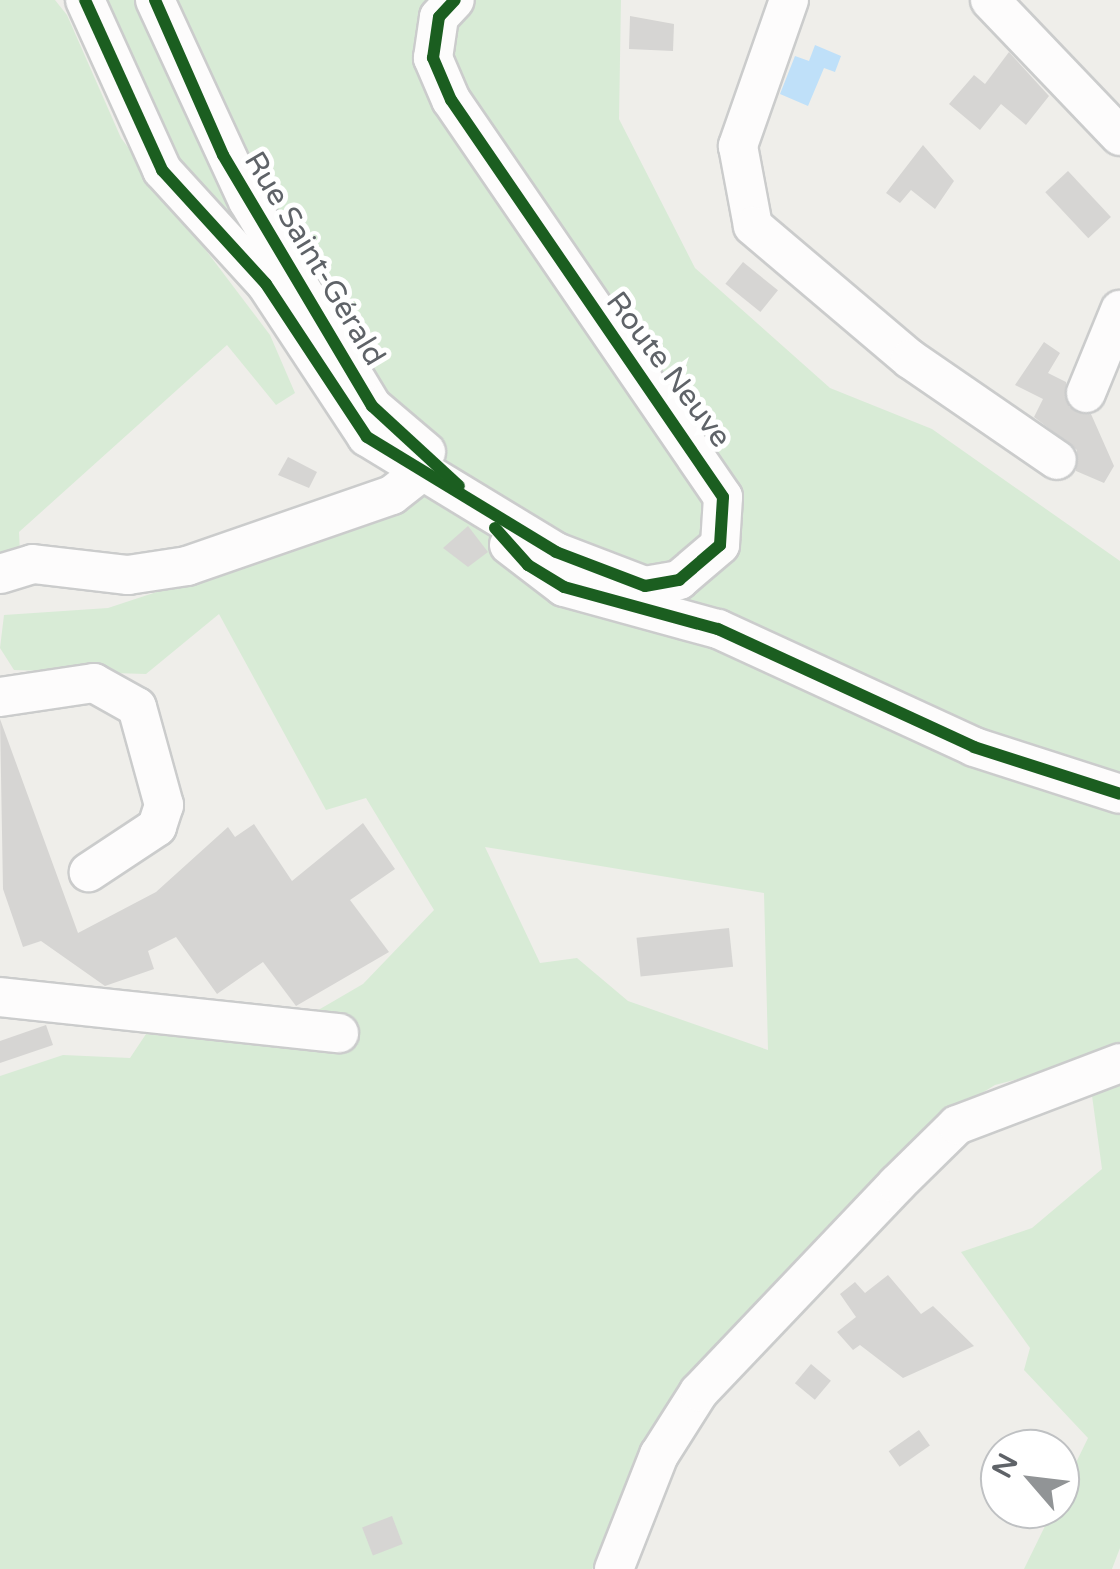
<!DOCTYPE html>
<html>
<head>
<meta charset="utf-8">
<style>
	body { margin:0 }
	#map { position:relative; width:1120px; height:1569px; overflow:hidden; background:#efeeea; font-family:"Varela Round",sans-serif }
	div>[style] { position:absolute }
	[style*='--x'] { left:calc(var(--x)*1px); top:calc(var(--y)*1px); width:calc(var(--w)*1px); rotate:calc(var(--a)*1deg) }
	.green>* { inset:0; background:#d8ebd6 }
	.water>* { inset:0; background:#bfe0f9 }
	.building>* { inset:0; background:#d6d5d3; transform-origin:0 0 }
	.roads { filter:drop-shadow(2px 0 #cbcccc) drop-shadow(-2px 0 #cbcccc) drop-shadow(0 2px #cbcccc) drop-shadow(0 -2px #cbcccc) }
	.minor>* { height:38px; margin:-19px; padding:0 19px; transform-origin:19px; border-radius:19px; background:#fdfcfc }
	.cycleway>* { height:12px; margin:-6px; padding:0 6px; transform-origin:6px; border-radius:6px; background:#1b5e20 }
	span { translate:-50% -50%; white-space:nowrap; text-align:center; line-height:1.15; -webkit-text-stroke:10px #fff; paint-order:stroke }
	.street-label { font-size:30px; color:#5f6368 }
	.north { position:absolute; left:980px; top:1429px; width:100px; height:100px; box-sizing:border-box; background:#fff; border:2px solid #bfc1c3; border-radius:50%; rotate:298deg; font-size:28px; font-weight:700; line-height:40px; text-align:center; color:#5f6368 }
	.north::after { content:''; display:block; margin:auto; width:35px; height:45px; background:#919496; clip-path:polygon(50% 0,100% 100%,50% 72%,0 100%) }
</style>
</head>
<body>
<div id="map">
	<div class="green">
		<div style="clip-path:polygon(0 0,55px 0,67px 15px,121px 138px,270px 335px,295px 393px,276px 405px,227px 345px,19px 532px,20px 553px,0 558px)"></div>
		<div style="clip-path:polygon(evenodd,99px 0,621px 0,619px 119px,695px 268px,830px 388px,932px 429px,1120px 561px,1120px 1052px,995px 1085px,943px 1117px,870px 1187px,592px 1569px,0 1569px,0 1076px,63px 1055px,130px 1058px,146px 1034px,296px 1049px,308px 1016px,363px 984px,434px 910px,366px 798px,326px 810px,219px 614px,146px 674px,14px 670px,0 648px,4px 615px,108px 608px,281px 551px,422px 497px,446px 462px,374px 410px,184px 173px,99px 0,485px 847px,764px 893px,768px 1050px,628px 1001px,577px 958px,540px 963px,485px 847px)"></div>
		<div style="clip-path:polygon(1120px 1075px,1120px 1548px,1112px 1569px,1024px 1569px,1088px 1438px,1024px 1370px,1030px 1348px,961px 1252px,1032px 1228px,1102px 1169px,1090px 1081px)"></div>
	</div>
	<div class="water">
		<div style="clip-path:polygon(815px 45px,841px 56px,835px 72px,824px 68px,808px 106px,780px 94px,795px 56px,809px 61px)"></div>
	</div>
	<div class="building">
		<div style="clip-path:polygon(630px 16px,674px 24px,673px 51px,629px 49px)"></div>
		<div style="clip-path:polygon(1009px 52px,1049px 96px,1026px 125px,1001px 104px,980px 130px,949px 104px,974px 75px,985px 84px)"></div>
		<div style="clip-path:polygon(923px 145px,954px 181px,935px 209px,911px 190px,900px 203px,886px 193px)"></div>
		<div style="left:1068px;top:171px;width:63px;height:31px;rotate:47deg"></div>
		<div style="left:743px;top:262px;width:45px;height:28px;rotate:39deg"></div>
		<div style="clip-path:polygon(1044px 342px,1060px 353px,1048px 373px,1066px 382px,1069px 407px,1091px 414px,1114px 466px,1104px 483px,1076px 471px,1077px 450px,1034px 417px,1043px 399px,1015px 385px)"></div>
		<div style="clip-path:polygon(288px 457px,317px 472px,309px 488px,278px 475px)"></div>
		<div style="clip-path:polygon(468px 526px,488px 552px,468px 567px,443px 548px)"></div>
		<div style="clip-path:polygon(0 719px,78px 933px,156px 892px,228px 827px,235px 837px,254px 824px,292px 881px,363px 823px,395px 869px,350px 900px,389px 952px,296px 1006px,263px 962px,217px 994px,176px 937px,148px 951px,154px 969px,105px 986px,41px 941px,23px 947px,3px 889px)"></div>
		<div style="left:729px;top:928px;width:39px;height:93px;rotate:84deg"></div>
		<div style="clip-path:polygon(46px 1025px,53px 1045px,0 1063px,0 1041px)"></div>
		<div style="clip-path:polygon(888px 1275px,921px 1314px,933px 1306px,974px 1346px,903px 1378px,860px 1345px,853px 1350px,837px 1332px,856px 1317px,840px 1294px,855px 1282px,865px 1293px)"></div>
		<div style="left:811px;top:1364px;width:26px;height:25px;rotate:40deg"></div>
		<div style="left:919px;top:1430px;width:19px;height:37px;rotate:55deg"></div>
		<div style="left:392px;top:1516px;width:30px;height:32px;rotate:69deg"></div>
	</div>
	<div class="roads">
		<div class="minor">
			<div style="--x:85;--y:0;--w:187;--a:65.6"></div>
			<div style="--x:162;--y:170;--w:154;--a:47.6"></div>
			<div style="--x:266;--y:284;--w:183;--a:56.6"></div>
			<div style="--x:367;--y:437;--w:221;--a:31.3"></div>
			<div style="--x:556;--y:552;--w:95;--a:20.9"></div>
			<div style="--x:645;--y:586;--w:35;--a:-10"></div>
			<div style="--x:679;--y:580;--w:54;--a:-40.5"></div>
			<div style="--x:720;--y:545;--w:48;--a:-86.4"></div>
			<div style="--x:723;--y:497;--w:481;--a:-124.4"></div>
			<div style="--x:451;--y:100;--w:46;--a:-113.2"></div>
			<div style="--x:433;--y:58;--w:41;--a:-81.7"></div>
			<div style="--x:439;--y:17;--w:23;--a:-47"></div>
			<div style="--x:155;--y:0;--w:221;--a:65.2"></div>
			<div style="--x:248;--y:201;--w:240;--a:58.8"></div>
			<div style="--x:372;--y:406;--w:71;--a:40.4"></div>
			<div style="--x:789;--y:0;--w:155;--a:109.3"></div>
			<div style="--x:738;--y:146;--w:81;--a:79.4"></div>
			<div style="--x:753;--y:226;--w:206;--a:40.3"></div>
			<div style="--x:910;--y:359;--w:178;--a:34.5"></div>
			<div style="--x:990;--y:0;--w:188;--a:46.3"></div>
			<div style="--x:1086;--y:393;--w:90;--a:-67.7"></div>
			<div style="--x:509;--y:545;--w:69;--a:37.4"></div>
			<div style="--x:564;--y:587;--w:160;--a:15.3"></div>
			<div style="--x:718;--y:629;--w:282;--a:24.7"></div>
			<div style="--x:974;--y:747;--w:153;--a:17.8"></div>
			<div style="--x:0;--y:574;--w:34;--a:-17"></div>
			<div style="--x:33;--y:564;--w:96;--a:6.6"></div>
			<div style="--x:128;--y:575;--w:60;--a:-8.7"></div>
			<div style="--x:187;--y:566;--w:217;--a:-19.1"></div>
			<div style="--x:392;--y:495;--w:36;--a:-38"></div>
			<div style="--x:0;--y:697;--w:95;--a:-8.5"></div>
			<div style="--x:94;--y:683;--w:49;--a:29.2"></div>
			<div style="--x:137;--y:707;--w:102;--a:74.6"></div>
			<div style="--x:164;--y:805;--w:23;--a:108"></div>
			<div style="--x:157;--y:827;--w:82;--a:146.5"></div>
			<div style="--x:0;--y:997;--w:341;--a:6.1"></div>
			<div style="--x:614;--y:1569;--w:123;--a:-68.5"></div>
			<div style="--x:659;--y:1455;--w:75;--a:-57.6"></div>
			<div style="--x:699;--y:1392;--w:287;--a:-46.4"></div>
			<div style="--x:897;--y:1184;--w:84;--a:-44.5"></div>
			<div style="--x:957;--y:1125;--w:174;--a:-20.8"></div>
		</div>
	</div>
	<div class="cycleway">
		<div style="--x:85;--y:0;--w:187;--a:65.6"></div>
		<div style="--x:162;--y:170;--w:154;--a:47.6"></div>
		<div style="--x:266;--y:284;--w:183;--a:56.6"></div>
		<div style="--x:367;--y:437;--w:221;--a:31.3"></div>
		<div style="--x:556;--y:552;--w:95;--a:20.9"></div>
		<div style="--x:645;--y:586;--w:35;--a:-10"></div>
		<div style="--x:679;--y:580;--w:54;--a:-40.5"></div>
		<div style="--x:720;--y:545;--w:48;--a:-86.4"></div>
		<div style="--x:723;--y:497;--w:481;--a:-124.4"></div>
		<div style="--x:451;--y:100;--w:46;--a:-113.2"></div>
		<div style="--x:433;--y:58;--w:41;--a:-81.7"></div>
		<div style="--x:439;--y:17;--w:23;--a:-47"></div>
		<div style="--x:155;--y:0;--w:169;--a:66.3"></div>
		<div style="--x:223;--y:155;--w:292;--a:59.3"></div>
		<div style="--x:372;--y:406;--w:118;--a:42.6"></div>
		<div style="--x:495;--y:528;--w:50;--a:48.3"></div>
		<div style="--x:528;--y:565;--w:42;--a:31.4"></div>
		<div style="--x:564;--y:587;--w:160;--a:15.3"></div>
		<div style="--x:718;--y:629;--w:282;--a:24.7"></div>
		<div style="--x:974;--y:747;--w:153;--a:17.8"></div>
	</div>
	<div class="street-label">
		<span style="left:314px;top:259px;rotate:59deg">Rue Saint-Gérald</span>
		<span style="left:668px;top:370px;rotate:53deg">Route Neuve</span>
	</div>
	<div class="north">N</div>
</div>
</body>
</html>
